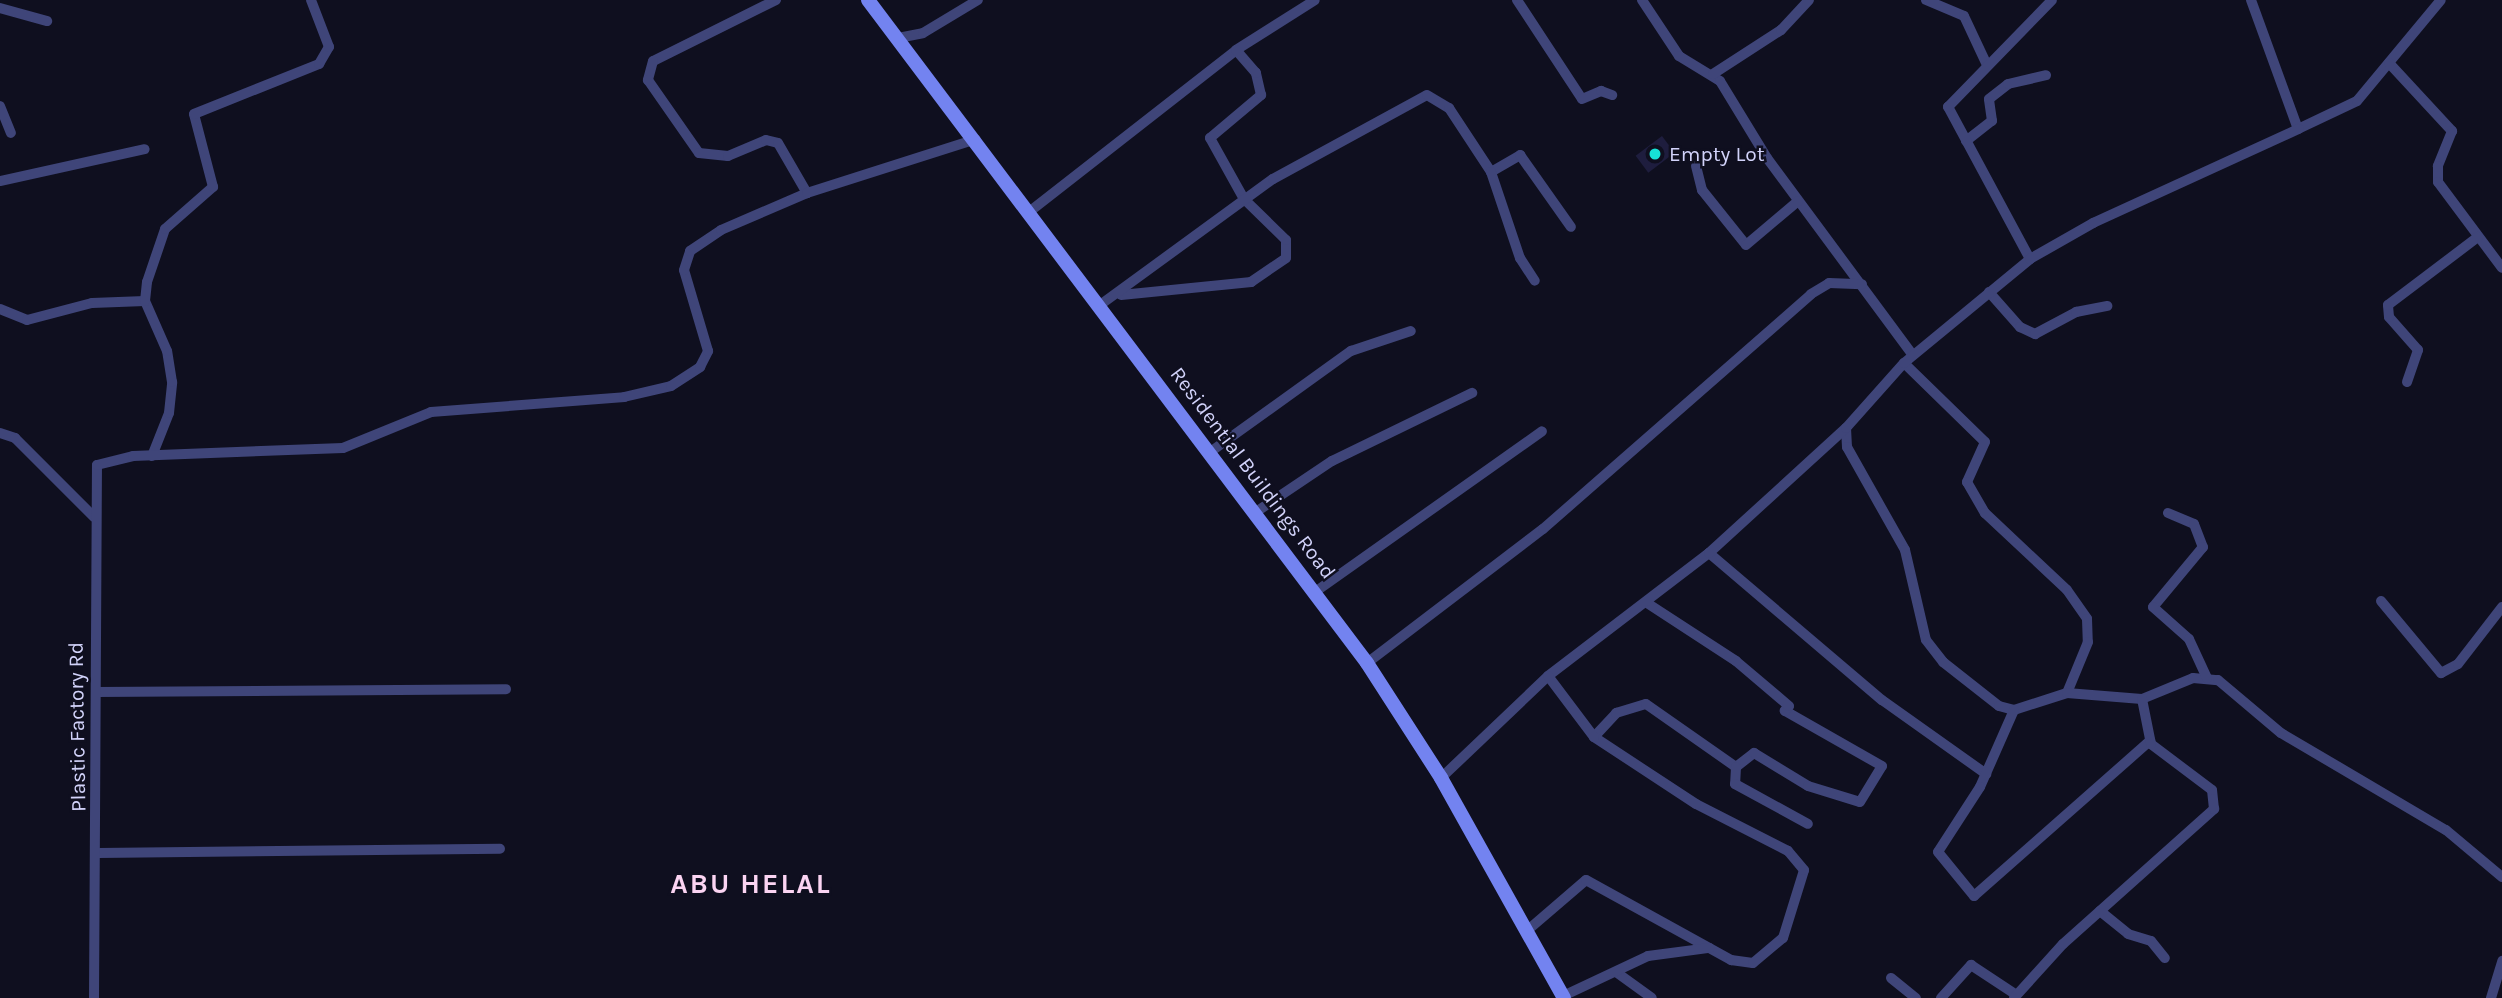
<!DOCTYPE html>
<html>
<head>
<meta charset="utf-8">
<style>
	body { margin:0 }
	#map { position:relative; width:2502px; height:998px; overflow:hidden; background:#0f0f1f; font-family:Karla,sans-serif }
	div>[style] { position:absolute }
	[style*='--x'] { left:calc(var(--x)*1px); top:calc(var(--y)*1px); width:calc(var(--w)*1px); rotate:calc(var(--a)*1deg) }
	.building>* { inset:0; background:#1e1d3e; transform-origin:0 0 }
	.minor>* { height:10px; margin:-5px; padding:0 5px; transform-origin:5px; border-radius:5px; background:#3f4579 }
	.secondary>* { height:14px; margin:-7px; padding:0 7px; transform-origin:7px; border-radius:7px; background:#7383f0 }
	.dots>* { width:19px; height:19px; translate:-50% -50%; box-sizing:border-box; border:4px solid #0f0f1f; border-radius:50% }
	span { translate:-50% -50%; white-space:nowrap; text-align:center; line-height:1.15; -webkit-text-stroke:5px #0f0f1f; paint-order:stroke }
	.poi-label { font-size:21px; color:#d2d3fa }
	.left { translate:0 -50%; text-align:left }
	.street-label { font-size:21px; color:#d2d3fa }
	.district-label { font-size:28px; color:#fbd4f2; font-weight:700; letter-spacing:2px }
</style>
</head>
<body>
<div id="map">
	<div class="building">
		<div style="left:1662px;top:136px;width:21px;height:33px;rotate:53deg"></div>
	</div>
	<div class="minor">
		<div style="--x:776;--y:0;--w:137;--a:153.6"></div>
		<div style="--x:653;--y:61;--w:20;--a:105"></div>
		<div style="--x:648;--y:80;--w:89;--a:55.1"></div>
		<div style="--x:699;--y:153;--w:29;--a:6"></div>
		<div style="--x:728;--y:156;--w:41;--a:-22.8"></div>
		<div style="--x:766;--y:140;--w:12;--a:14"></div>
		<div style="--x:778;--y:143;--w:58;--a:59.9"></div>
		<div style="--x:1517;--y:0;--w:118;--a:56.7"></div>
		<div style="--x:1582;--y:99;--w:21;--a:-23"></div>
		<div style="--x:1601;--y:91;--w:12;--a:20"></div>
		<div style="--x:1642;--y:0;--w:67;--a:56.5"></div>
		<div style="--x:1679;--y:56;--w:48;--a:31.4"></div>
		<div style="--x:1720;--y:81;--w:90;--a:58.6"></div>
		<div style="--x:1767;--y:158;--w:245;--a:53.5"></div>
		<div style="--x:1926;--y:0;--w:41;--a:22.8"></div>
		<div style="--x:1964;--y:16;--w:54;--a:64.9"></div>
		<div style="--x:2251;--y:0;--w:137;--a:70"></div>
		<div style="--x:2298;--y:129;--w:65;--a:-25.4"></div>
		<div style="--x:2357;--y:101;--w:131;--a:-50.3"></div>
		<div style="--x:0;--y:8;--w:49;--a:15.5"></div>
		<div style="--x:898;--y:38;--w:25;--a:-11"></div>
		<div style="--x:923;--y:33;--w:64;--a:-31"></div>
		<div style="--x:2389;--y:63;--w:93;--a:47.2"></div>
		<div style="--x:2452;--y:131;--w:38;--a:112"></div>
		<div style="--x:2438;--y:166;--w:16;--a:90"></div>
		<div style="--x:2438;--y:182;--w:107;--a:53.3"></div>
		<div style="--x:1713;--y:74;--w:81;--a:-32.9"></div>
		<div style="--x:1781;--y:30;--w:41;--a:-47"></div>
		<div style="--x:0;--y:106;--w:29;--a:68"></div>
		<div style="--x:1966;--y:141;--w:33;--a:-38"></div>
		<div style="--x:1992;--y:121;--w:22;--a:-98"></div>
		<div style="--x:1989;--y:99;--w:24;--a:-38"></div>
		<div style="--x:2008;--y:84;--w:39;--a:-13"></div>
		<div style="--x:1696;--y:166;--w:25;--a:76"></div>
		<div style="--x:1702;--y:190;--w:70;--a:51.3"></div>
		<div style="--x:1746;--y:245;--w:68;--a:-40.2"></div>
		<div style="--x:1491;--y:172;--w:34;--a:-30"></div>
		<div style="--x:1520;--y:155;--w:88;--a:54.7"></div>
		<div style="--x:0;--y:181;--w:148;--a:-12.4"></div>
		<div style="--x:1029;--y:212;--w:263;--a:-38"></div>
		<div style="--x:1236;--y:50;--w:93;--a:-32.3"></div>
		<div style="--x:2030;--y:259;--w:173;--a:-118.3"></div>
		<div style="--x:1948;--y:107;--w:149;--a:-45.8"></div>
		<div style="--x:1989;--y:292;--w:47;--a:48.5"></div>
		<div style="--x:2020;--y:327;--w:17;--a:25"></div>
		<div style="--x:2035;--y:334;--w:47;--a:-28.2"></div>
		<div style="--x:2076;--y:312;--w:32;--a:-11"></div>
		<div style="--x:1121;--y:295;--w:131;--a:-5.7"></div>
		<div style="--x:1251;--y:282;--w:42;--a:-34.4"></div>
		<div style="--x:1286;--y:258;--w:18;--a:-90"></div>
		<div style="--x:1286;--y:240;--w:59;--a:-135.7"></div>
		<div style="--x:1244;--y:199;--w:70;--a:-119.1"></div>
		<div style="--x:1210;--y:138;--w:67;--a:-40.1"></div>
		<div style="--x:1261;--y:95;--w:23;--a:-103"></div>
		<div style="--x:1256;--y:73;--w:30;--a:-131"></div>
		<div style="--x:1100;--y:305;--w:214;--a:-36.1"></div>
		<div style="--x:1273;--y:179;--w:175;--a:-28.6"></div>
		<div style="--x:1427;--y:95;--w:26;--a:31"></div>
		<div style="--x:1449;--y:108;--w:77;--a:56.7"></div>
		<div style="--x:1491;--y:172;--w:91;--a:71.4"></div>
		<div style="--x:1520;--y:258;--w:27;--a:57"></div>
		<div style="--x:0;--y:309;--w:29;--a:22"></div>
		<div style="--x:27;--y:320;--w:67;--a:-14.7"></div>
		<div style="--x:92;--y:303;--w:53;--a:-2.2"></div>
		<div style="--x:1904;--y:363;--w:113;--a:44.3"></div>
		<div style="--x:1985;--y:442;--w:44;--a:114.2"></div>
		<div style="--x:1967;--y:482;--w:36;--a:60"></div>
		<div style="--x:1985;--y:513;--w:112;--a:43.2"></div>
		<div style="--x:2067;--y:590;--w:35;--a:55"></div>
		<div style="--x:2087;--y:619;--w:23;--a:88"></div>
		<div style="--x:2088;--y:642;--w:55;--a:112.4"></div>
		<div style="--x:2407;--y:382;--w:34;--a:-71"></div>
		<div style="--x:2418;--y:350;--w:44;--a:-131.3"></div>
		<div style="--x:2389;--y:317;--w:12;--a:-95"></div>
		<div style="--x:2388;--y:305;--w:113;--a:-37.1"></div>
		<div style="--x:1846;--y:428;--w:19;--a:87"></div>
		<div style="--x:1847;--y:447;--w:118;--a:60.6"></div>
		<div style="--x:1905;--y:550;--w:92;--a:76.9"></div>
		<div style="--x:1926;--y:640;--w:28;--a:52"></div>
		<div style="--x:1943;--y:662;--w:71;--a:38.2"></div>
		<div style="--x:1999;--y:706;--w:16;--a:15"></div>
		<div style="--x:2014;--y:710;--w:56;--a:-17.8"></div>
		<div style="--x:2067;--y:693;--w:75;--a:4.6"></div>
		<div style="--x:2142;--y:699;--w:55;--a:-22.4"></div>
		<div style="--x:2193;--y:678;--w:25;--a:5"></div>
		<div style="--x:2218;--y:680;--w:82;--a:40.1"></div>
		<div style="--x:2281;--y:733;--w:191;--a:30.5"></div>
		<div style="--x:2446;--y:830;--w:73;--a:40"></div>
		<div style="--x:0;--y:433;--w:16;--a:18"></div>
		<div style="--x:15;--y:438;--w:112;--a:45"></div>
		<div style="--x:1213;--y:450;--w:170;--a:-35.7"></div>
		<div style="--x:1351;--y:351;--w:63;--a:-18.4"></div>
		<div style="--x:152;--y:456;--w:46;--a:-68.4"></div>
		<div style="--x:169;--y:413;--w:31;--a:-84"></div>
		<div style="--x:172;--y:382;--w:31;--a:-99"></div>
		<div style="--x:167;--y:351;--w:55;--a:-113.7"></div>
		<div style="--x:145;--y:301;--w:19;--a:-84"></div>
		<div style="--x:147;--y:282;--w:56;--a:-71.2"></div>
		<div style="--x:165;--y:229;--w:64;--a:-41.2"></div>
		<div style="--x:213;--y:187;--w:75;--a:-104.6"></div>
		<div style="--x:194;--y:114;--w:135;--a:-21.8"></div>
		<div style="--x:319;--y:64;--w:20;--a:-60"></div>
		<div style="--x:329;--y:47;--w:50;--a:-111"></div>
		<div style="--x:1256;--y:512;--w:92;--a:-33.9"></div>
		<div style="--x:1332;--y:461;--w:156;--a:-25.9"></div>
		<div style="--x:2168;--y:513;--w:28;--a:23"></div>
		<div style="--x:2194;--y:524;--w:25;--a:69"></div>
		<div style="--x:2203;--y:547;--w:78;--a:129.8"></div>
		<div style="--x:2153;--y:607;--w:48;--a:41.6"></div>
		<div style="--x:2189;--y:639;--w:43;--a:65.2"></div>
		<div style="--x:1709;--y:553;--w:227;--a:40.4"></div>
		<div style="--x:1882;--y:700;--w:128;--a:35.4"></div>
		<div style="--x:1315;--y:592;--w:278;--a:-35.3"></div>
		<div style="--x:2381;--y:601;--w:94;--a:50.2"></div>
		<div style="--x:2441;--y:673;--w:19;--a:-28"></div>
		<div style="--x:2458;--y:664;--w:72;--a:-52.3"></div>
		<div style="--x:1367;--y:663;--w:221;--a:-37.3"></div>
		<div style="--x:1543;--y:529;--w:356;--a:-41.2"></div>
		<div style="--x:1811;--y:294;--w:21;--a:-31"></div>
		<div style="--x:1829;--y:283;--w:33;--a:2"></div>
		<div style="--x:96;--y:692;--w:410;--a:-0.4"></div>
		<div style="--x:2014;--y:710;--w:84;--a:113.8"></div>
		<div style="--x:1980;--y:787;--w:77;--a:122.9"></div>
		<div style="--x:1938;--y:852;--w:57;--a:50.7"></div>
		<div style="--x:1974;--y:896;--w:235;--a:-41.4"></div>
		<div style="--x:1594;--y:737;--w:33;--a:-47"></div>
		<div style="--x:1616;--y:713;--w:31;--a:-17"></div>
		<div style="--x:1646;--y:704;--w:110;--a:35"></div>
		<div style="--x:1736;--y:767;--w:23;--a:-38"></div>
		<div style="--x:1754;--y:753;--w:63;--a:31.4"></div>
		<div style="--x:1808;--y:786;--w:54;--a:17.1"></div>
		<div style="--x:1860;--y:802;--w:42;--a:-58.6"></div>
		<div style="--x:1882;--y:766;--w:112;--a:-150.4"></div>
		<div style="--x:1785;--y:711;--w:6;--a:-51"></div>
		<div style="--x:1789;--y:706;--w:70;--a:-139.7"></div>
		<div style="--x:1736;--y:661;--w:106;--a:-146.9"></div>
		<div style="--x:1736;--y:767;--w:17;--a:93"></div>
		<div style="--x:1735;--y:784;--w:83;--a:28.7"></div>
		<div style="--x:1441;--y:778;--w:148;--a:-43.6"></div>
		<div style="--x:1548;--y:676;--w:203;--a:-37.4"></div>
		<div style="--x:1709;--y:553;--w:185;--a:-42.4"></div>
		<div style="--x:1846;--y:428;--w:87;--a:-48.3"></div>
		<div style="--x:1904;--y:363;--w:163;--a:-39.5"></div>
		<div style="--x:2030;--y:259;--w:73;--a:-29.7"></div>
		<div style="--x:2093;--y:223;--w:226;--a:-24.6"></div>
		<div style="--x:98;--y:853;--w:402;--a:-0.6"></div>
		<div style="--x:2100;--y:911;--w:36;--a:39"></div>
		<div style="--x:2128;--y:934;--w:24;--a:17"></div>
		<div style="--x:2151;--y:941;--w:22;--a:51"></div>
		<div style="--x:1529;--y:929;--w:75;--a:-40.7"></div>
		<div style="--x:1586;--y:880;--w:166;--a:28.9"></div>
		<div style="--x:1731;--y:960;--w:22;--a:8"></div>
		<div style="--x:1753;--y:963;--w:39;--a:-40"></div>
		<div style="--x:1783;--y:938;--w:71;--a:-72.8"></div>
		<div style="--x:1804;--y:870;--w:25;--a:-130"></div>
		<div style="--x:1788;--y:851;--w:103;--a:-152.9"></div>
		<div style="--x:1696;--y:804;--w:122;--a:-146.7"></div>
		<div style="--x:1594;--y:737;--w:76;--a:-127"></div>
		<div style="--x:1616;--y:972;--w:44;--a:35.8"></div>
		<div style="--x:1891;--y:978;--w:32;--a:39"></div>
		<div style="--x:1563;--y:996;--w:94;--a:-25.2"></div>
		<div style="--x:1648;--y:956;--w:62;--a:-7.5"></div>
		<div style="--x:94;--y:998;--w:533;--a:-89.68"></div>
		<div style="--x:97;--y:465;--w:37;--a:-14"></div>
		<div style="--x:133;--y:456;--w:210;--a:-2.2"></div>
		<div style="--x:343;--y:448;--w:95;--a:-22.2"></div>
		<div style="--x:431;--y:412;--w:194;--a:-4.4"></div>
		<div style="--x:624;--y:397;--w:48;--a:-13.2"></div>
		<div style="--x:671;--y:386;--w:35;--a:-33"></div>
		<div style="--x:700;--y:367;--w:18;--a:-63"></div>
		<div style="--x:708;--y:351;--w:84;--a:-106.5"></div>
		<div style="--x:684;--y:270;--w:20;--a:-72"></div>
		<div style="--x:690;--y:251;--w:37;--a:-34"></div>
		<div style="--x:721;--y:230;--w:94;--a:-23.3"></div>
		<div style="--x:807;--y:193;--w:177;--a:-17.7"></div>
		<div style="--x:1941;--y:998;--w:45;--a:-47.7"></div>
		<div style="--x:1971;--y:965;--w:53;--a:33.4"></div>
		<div style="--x:2014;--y:998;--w:73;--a:-47.8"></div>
		<div style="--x:2063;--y:944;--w:203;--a:-41.8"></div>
		<div style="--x:2214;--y:809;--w:19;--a:-96"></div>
		<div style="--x:2212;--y:790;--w:76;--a:-143"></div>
		<div style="--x:2151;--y:744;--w:46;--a:-101.3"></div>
		<div style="--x:2491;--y:998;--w:39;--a:-73"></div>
	</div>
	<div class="secondary">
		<div style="--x:868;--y:0;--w:830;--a:53.03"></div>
		<div style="--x:1367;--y:663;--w:137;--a:57.2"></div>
		<div style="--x:1441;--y:778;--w:252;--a:60.8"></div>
	</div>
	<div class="dots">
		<div style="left:1655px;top:154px;background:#17e1d6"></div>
	</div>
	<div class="poi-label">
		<span class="left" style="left:1669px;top:154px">Empty Lot</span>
	</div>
	<div class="street-label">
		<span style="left:1253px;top:473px;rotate:53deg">Residential Buildings Road</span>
		<span style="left:77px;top:727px;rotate:-91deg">Plastic Factory Rd</span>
	</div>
	<div class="district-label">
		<span style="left:751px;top:884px">ABU HELAL</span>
	</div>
</div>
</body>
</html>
